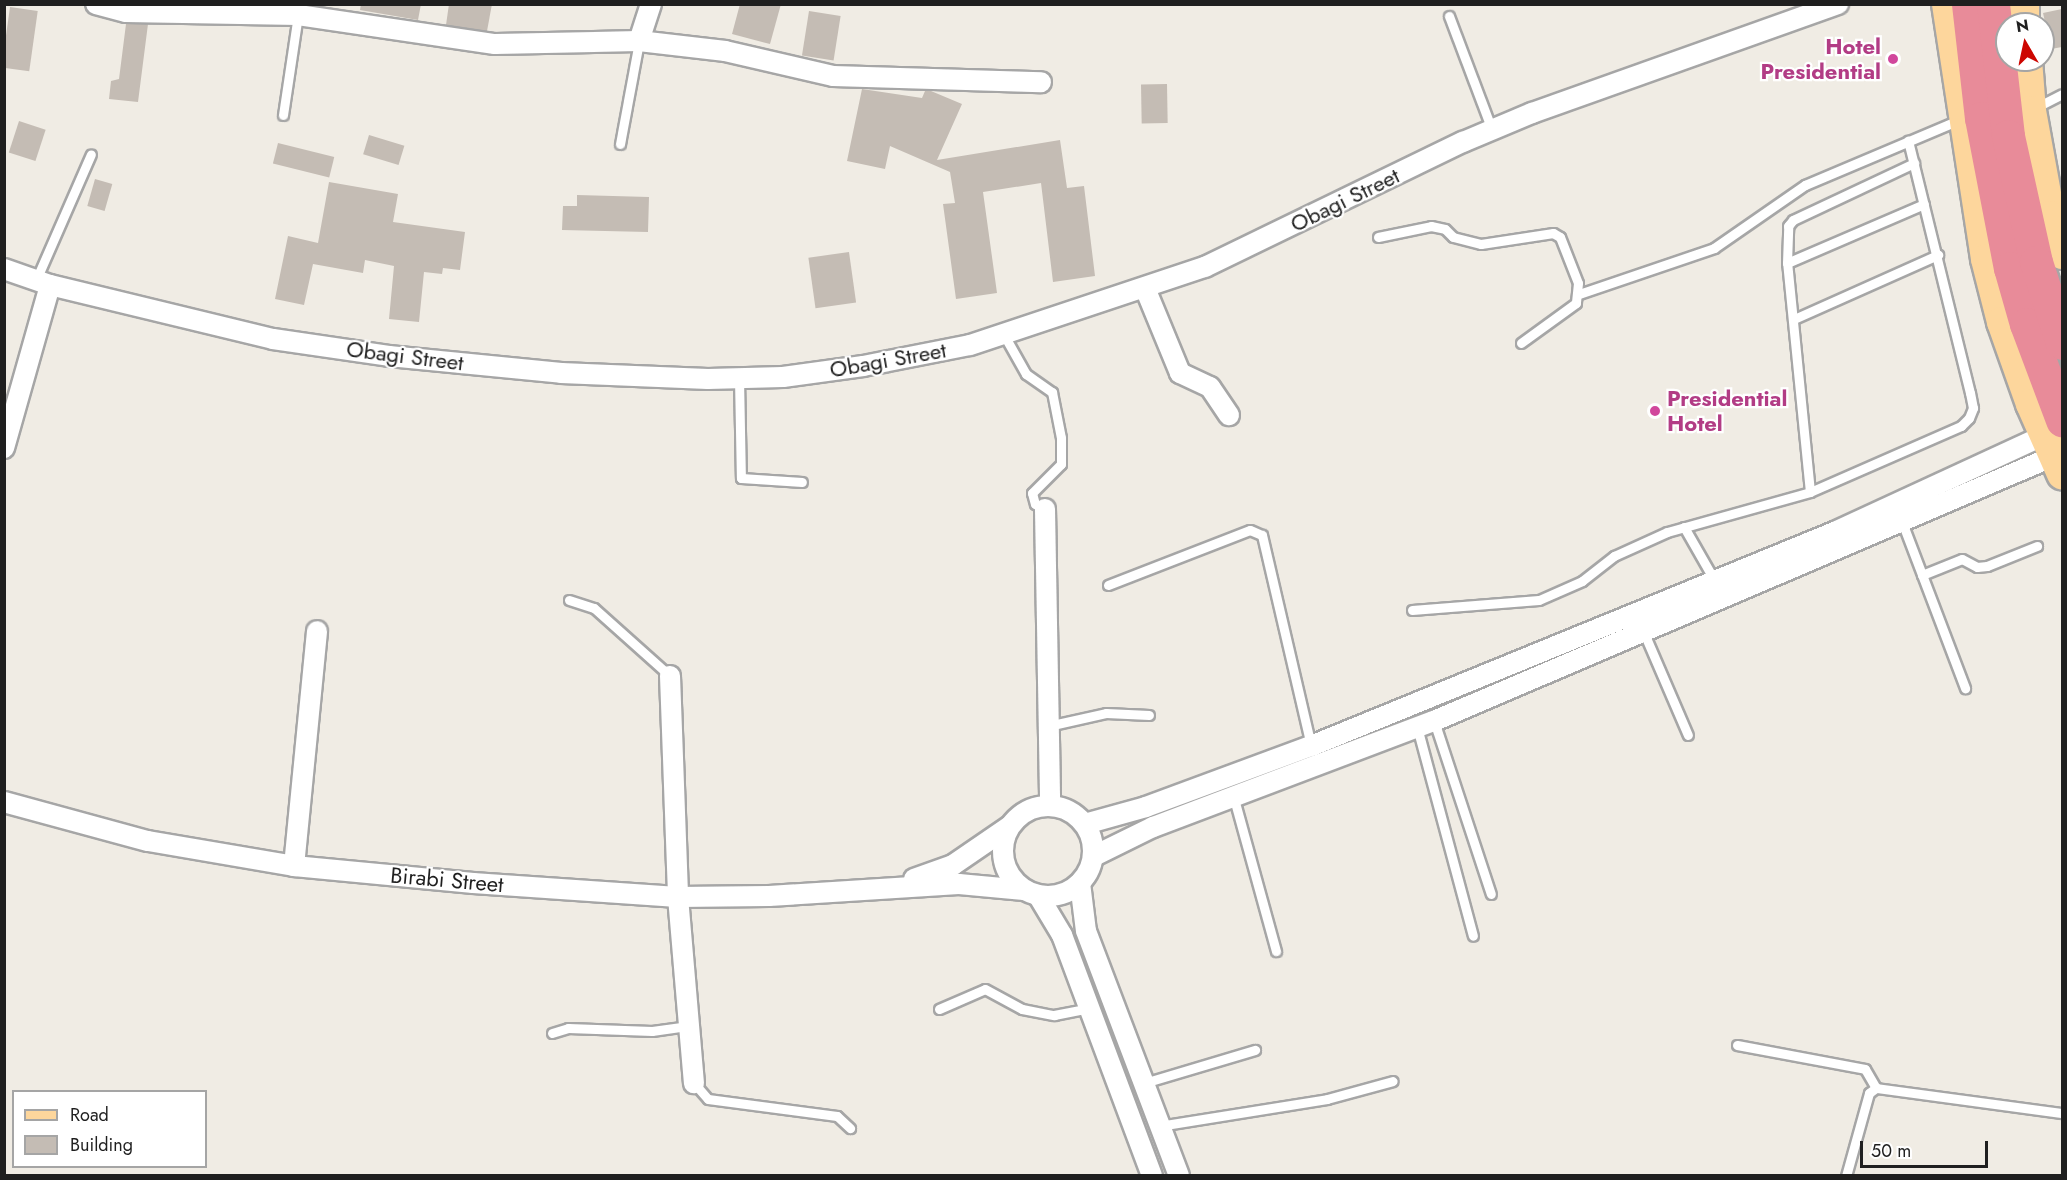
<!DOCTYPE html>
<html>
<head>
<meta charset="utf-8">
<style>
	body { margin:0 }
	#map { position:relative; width:2067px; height:1180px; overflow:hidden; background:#f0ece4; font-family:Jost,sans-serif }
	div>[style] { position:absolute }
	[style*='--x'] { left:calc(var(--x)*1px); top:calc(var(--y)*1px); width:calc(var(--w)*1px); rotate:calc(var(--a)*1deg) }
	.building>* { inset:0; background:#c4bcb4; transform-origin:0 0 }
	.roads { filter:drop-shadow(2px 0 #a6a6a6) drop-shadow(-2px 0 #a6a6a6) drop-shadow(0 2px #a6a6a6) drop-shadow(0 -2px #a6a6a6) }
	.lane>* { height:9px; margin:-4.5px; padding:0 4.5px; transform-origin:4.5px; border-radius:4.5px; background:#fff }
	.street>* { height:20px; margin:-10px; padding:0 10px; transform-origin:10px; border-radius:10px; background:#fff }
	.street>.ring { margin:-10px; padding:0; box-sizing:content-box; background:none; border:20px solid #fff; border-radius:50% }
	.primary>* { height:30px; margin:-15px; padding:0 15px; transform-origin:15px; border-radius:15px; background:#fdd69c }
	.highway>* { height:33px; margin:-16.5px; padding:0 16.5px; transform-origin:16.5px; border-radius:16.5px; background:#e88b99 }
	.dots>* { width:16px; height:16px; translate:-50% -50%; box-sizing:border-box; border:3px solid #fff; border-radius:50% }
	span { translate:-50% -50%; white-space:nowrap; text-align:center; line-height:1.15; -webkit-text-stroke:4.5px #fff; paint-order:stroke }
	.hotel-label { font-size:22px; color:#b23c85; font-weight:700 }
	.right { translate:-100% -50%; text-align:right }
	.left { translate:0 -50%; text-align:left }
	.street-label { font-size:22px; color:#1f1f1f }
	.frame { position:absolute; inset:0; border:6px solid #1f1f1f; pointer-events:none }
	.legend { position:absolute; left:12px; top:1090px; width:195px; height:78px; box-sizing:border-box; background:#fff; border:2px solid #a5a5a5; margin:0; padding:8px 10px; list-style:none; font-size:18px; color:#1f1f1f }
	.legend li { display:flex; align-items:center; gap:12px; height:30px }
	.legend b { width:30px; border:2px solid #a5a5a5 }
	.north { position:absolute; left:1995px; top:12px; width:60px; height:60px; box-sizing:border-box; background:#fff; border:2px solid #a5a5a5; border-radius:50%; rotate:351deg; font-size:16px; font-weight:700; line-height:24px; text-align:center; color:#1f1f1f }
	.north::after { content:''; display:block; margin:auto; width:21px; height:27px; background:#cd0600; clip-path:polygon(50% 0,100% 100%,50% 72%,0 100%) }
	.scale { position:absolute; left:1860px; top:1141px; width:128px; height:27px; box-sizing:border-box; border:3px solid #1f1f1f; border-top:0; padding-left:8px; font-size:18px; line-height:21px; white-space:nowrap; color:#1f1f1f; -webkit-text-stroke:4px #fff; paint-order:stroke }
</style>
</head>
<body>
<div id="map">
	<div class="building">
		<div style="clip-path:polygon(361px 4px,421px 4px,418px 20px,360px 10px)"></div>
		<div style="clip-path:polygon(449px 4px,492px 4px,487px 31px,446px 25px)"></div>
		<div style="clip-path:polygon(740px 4px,781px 4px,770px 44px,732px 34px)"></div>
		<div style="left:10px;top:7px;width:28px;height:61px;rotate:8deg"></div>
		<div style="clip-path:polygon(2062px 9px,2062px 47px,2051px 49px,2043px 13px)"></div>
		<div style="left:809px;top:11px;width:32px;height:45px;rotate:9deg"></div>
		<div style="clip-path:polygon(126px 24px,148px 24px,138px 102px,109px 99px,111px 81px,119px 79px)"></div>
		<div style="left:1167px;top:84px;width:39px;height:26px;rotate:89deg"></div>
		<div style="clip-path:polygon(862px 89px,922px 98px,925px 91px,931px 91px,962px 104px,937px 160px,1060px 140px,1067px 188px,1084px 186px,1095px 276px,1053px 282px,1041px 183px,983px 192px,997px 293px,956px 299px,943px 204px,955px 203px,950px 172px,890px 146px,885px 169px,847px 161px)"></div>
		<div style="left:19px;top:121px;width:28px;height:33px;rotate:18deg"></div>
		<div style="left:369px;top:135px;width:37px;height:20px;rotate:17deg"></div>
		<div style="left:278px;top:143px;width:58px;height:21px;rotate:14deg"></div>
		<div style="left:95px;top:179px;width:18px;height:28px;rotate:16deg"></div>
		<div style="clip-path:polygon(329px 182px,398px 194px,393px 222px,465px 232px,460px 270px,443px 268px,442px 274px,424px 272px,419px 322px,389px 319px,394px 266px,365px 260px,363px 273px,313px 264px,304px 305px,275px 299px,288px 236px,318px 243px)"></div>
		<div style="clip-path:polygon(577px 195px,649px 197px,648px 232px,562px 230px,563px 206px,577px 206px)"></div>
		<div style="left:849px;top:252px;width:51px;height:41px;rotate:82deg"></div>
	</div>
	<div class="roads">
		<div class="lane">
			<div style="--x:1449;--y:16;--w:122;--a:69.3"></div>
			<div style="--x:2035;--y:108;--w:30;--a:-27"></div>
			<div style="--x:283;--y:115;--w:101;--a:-81.5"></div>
			<div style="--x:620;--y:144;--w:105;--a:-79.5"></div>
			<div style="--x:1378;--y:237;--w:54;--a:-11.7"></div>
			<div style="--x:1431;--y:226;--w:14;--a:12"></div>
			<div style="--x:1445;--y:229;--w:11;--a:45"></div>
			<div style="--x:1453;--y:237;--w:29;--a:14"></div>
			<div style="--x:1481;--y:244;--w:73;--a:-8.7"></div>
			<div style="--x:1553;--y:233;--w:8;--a:30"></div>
			<div style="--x:1560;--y:237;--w:49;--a:68.6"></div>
			<div style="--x:1578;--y:283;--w:20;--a:96"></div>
			<div style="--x:1576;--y:303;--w:68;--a:144"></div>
			<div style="--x:1787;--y:263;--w:149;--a:-23.3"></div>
			<div style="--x:36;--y:280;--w:137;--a:-66.4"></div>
			<div style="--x:1579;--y:294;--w:143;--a:-18.8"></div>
			<div style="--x:1714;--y:248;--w:111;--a:-34.7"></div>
			<div style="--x:1805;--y:185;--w:169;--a:-22.9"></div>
			<div style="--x:1794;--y:319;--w:158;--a:-24"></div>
			<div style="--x:1004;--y:335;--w:45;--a:60.6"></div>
			<div style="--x:1026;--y:374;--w:32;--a:35"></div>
			<div style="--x:1052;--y:392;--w:47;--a:78.9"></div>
			<div style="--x:1061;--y:438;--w:26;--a:90"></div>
			<div style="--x:1061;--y:464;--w:41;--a:135"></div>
			<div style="--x:1032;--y:493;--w:11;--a:75"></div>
			<div style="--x:1035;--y:504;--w:11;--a:27"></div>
			<div style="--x:739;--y:378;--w:100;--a:88.9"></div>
			<div style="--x:741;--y:478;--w:61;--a:3.8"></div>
			<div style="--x:1810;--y:492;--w:230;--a:-95.7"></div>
			<div style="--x:1787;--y:263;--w:37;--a:-88"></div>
			<div style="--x:1788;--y:226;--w:8;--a:-50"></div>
			<div style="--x:1793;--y:220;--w:134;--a:-25.2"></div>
			<div style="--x:1902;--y:522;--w:178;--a:69.2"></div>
			<div style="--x:1684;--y:527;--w:64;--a:60.3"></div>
			<div style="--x:1922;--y:575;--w:43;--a:-21.8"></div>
			<div style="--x:1962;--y:559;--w:17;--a:28"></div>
			<div style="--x:1977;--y:567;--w:10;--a:-6"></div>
			<div style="--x:1987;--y:566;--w:54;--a:-21.8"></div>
			<div style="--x:1108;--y:585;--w:152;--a:-21.2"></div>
			<div style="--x:1250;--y:530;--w:13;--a:23"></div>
			<div style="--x:1262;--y:535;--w:217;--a:76.9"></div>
			<div style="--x:569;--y:600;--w:26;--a:18"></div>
			<div style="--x:594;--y:608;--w:102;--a:41.8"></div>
			<div style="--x:1412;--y:610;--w:127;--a:-4.5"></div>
			<div style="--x:1539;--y:600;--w:47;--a:-23.8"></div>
			<div style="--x:1582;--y:581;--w:41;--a:-38"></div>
			<div style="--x:1614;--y:556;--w:58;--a:-24.4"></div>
			<div style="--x:1667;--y:532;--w:148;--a:-15.6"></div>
			<div style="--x:1810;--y:492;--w:165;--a:-23.6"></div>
			<div style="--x:1961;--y:426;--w:11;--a:-45"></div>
			<div style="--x:1969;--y:418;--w:11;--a:-68"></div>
			<div style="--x:1973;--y:408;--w:15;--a:-101"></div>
			<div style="--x:1970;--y:393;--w:260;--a:-103.8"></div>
			<div style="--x:1644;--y:633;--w:111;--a:66.7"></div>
			<div style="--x:1434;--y:721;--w:182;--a:71.8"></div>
			<div style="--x:1048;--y:726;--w:59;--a:-12.6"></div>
			<div style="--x:1106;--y:713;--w:43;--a:2.7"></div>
			<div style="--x:1417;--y:727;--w:216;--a:75"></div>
			<div style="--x:1233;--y:795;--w:162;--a:74.6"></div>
			<div style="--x:939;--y:1009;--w:50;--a:-23.5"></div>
			<div style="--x:985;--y:989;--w:42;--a:28.4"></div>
			<div style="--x:1022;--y:1009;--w:33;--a:11"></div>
			<div style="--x:1054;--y:1015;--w:36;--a:-11"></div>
			<div style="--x:552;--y:1033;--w:17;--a:-17"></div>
			<div style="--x:568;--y:1028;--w:84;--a:2"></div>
			<div style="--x:652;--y:1031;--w:37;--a:-8"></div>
			<div style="--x:1737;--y:1045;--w:130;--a:10.6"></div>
			<div style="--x:1865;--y:1069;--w:22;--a:60"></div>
			<div style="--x:694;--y:1083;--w:21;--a:49"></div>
			<div style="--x:708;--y:1099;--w:130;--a:7.5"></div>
			<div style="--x:837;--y:1116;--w:18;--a:43"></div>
			<div style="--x:1144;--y:1083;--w:116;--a:-16.6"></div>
			<div style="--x:1159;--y:1126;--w:170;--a:-9.1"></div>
			<div style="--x:1327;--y:1099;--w:68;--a:-15.3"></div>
			<div style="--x:1846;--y:1176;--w:86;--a:-74.5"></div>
			<div style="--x:1869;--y:1093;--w:9;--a:-36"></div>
			<div style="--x:1876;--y:1088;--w:188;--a:7.7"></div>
		</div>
		<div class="street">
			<div style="--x:96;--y:4;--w:31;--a:15"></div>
			<div style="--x:126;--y:12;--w:172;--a:1"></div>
			<div style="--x:298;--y:15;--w:199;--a:8.4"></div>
			<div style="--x:495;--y:44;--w:144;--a:-1.2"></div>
			<div style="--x:639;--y:41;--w:87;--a:6.6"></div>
			<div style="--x:725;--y:51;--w:111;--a:13"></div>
			<div style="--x:833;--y:76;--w:208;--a:1.7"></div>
			<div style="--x:639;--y:41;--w:39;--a:-72"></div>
			<div style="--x:4;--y:269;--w:49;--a:19.2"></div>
			<div style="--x:1145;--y:288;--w:92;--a:67.6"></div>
			<div style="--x:1180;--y:373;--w:33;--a:25"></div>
			<div style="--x:1210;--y:387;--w:34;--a:56"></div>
			<div style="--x:4;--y:448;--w:169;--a:-74.2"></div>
			<div style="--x:50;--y:285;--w:229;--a:13.6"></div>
			<div style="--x:273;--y:339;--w:117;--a:8.3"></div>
			<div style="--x:389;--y:356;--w:173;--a:5.6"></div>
			<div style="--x:561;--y:373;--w:147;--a:2.3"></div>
			<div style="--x:708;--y:379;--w:75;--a:-1.5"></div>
			<div style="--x:783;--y:377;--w:81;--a:-7.8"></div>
			<div style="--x:863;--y:366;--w:109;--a:-11.1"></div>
			<div style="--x:970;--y:345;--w:248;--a:-18.4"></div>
			<div style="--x:1205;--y:267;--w:287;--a:-25.9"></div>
			<div style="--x:1463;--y:142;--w:75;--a:-22.8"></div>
			<div style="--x:1532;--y:113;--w:325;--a:-19.6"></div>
			<div style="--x:1045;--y:509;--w:297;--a:89"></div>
			<div style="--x:670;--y:676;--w:221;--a:87.9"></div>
			<div style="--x:678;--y:897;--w:187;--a:85.1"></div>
			<div style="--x:4;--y:802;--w:149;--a:15.2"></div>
			<div style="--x:148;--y:841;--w:148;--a:9.7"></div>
			<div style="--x:294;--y:866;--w:180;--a:5.4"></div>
			<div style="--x:473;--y:883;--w:205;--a:3.9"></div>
			<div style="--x:678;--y:897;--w:91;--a:-0.6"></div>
			<div style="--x:769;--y:896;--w:190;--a:-3.6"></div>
			<div style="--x:959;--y:884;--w:65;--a:5.3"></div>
			<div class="ring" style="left:1003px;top:806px;width:70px;height:70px"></div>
			<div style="--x:1085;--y:824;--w:63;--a:-15.6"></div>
			<div style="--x:1146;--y:807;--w:176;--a:-20.3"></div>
			<div style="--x:1311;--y:746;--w:568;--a:-22.23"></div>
			<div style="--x:1837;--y:531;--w:229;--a:-24.8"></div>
			<div style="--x:1094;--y:856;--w:66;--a:-26.2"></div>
			<div style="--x:1153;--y:827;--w:300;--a:-20.7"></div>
			<div style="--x:1434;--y:721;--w:674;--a:-23.14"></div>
			<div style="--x:294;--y:866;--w:236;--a:-84.4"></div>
			<div style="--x:914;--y:879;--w:41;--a:-19.7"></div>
			<div style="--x:953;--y:865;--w:69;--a:-34.4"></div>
			<div style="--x:1080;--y:883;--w:48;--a:82.9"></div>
			<div style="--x:1086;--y:931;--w:262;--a:69.2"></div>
			<div style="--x:1038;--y:895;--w:47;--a:59"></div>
			<div style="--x:1062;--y:935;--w:257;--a:69.5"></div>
		</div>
		<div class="primary">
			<div style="--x:1947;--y:4;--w:258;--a:81.3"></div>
			<div style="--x:1986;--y:259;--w:65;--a:75.7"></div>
			<div style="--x:2002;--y:322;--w:87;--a:70.5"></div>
			<div style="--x:2031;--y:404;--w:77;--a:66.1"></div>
			<div style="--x:2024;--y:4;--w:20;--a:90"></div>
			<div style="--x:2027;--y:60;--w:51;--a:85.5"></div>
			<div style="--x:2031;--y:111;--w:107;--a:79.7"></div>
			<div style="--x:2050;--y:216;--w:40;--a:72"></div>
		</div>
		<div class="highway">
			<div style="--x:1968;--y:4;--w:115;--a:83.5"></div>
			<div style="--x:1981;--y:118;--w:153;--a:79.1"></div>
			<div style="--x:2010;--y:268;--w:58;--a:74.1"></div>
			<div style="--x:2026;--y:324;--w:103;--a:69.4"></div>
			<div style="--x:1993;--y:4;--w:133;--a:83.5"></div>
			<div style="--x:2008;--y:136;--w:129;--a:77.5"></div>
			<div style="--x:2036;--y:262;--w:85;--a:72.2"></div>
		</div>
	</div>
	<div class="dots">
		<div style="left:1893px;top:59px;background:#d1479c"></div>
		<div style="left:1655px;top:411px;background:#d1479c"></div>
	</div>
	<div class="hotel-label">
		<span class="right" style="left:1881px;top:59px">Hotel<br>Presidential</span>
		<span class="left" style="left:1667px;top:411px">Presidential<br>Hotel</span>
	</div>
	<div class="street-label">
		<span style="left:1345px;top:200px;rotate:-26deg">Obagi Street</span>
		<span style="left:405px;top:356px;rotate:7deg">Obagi Street</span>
		<span style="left:888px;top:360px;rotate:-10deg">Obagi Street</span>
		<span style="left:447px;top:880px;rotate:5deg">Birabi Street</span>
	</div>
	<div class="frame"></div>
	<ul class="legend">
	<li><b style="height:8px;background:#fdd69c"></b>Road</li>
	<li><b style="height:16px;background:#c4bcb4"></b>Building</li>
	</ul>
	<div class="north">N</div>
	<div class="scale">50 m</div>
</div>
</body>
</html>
